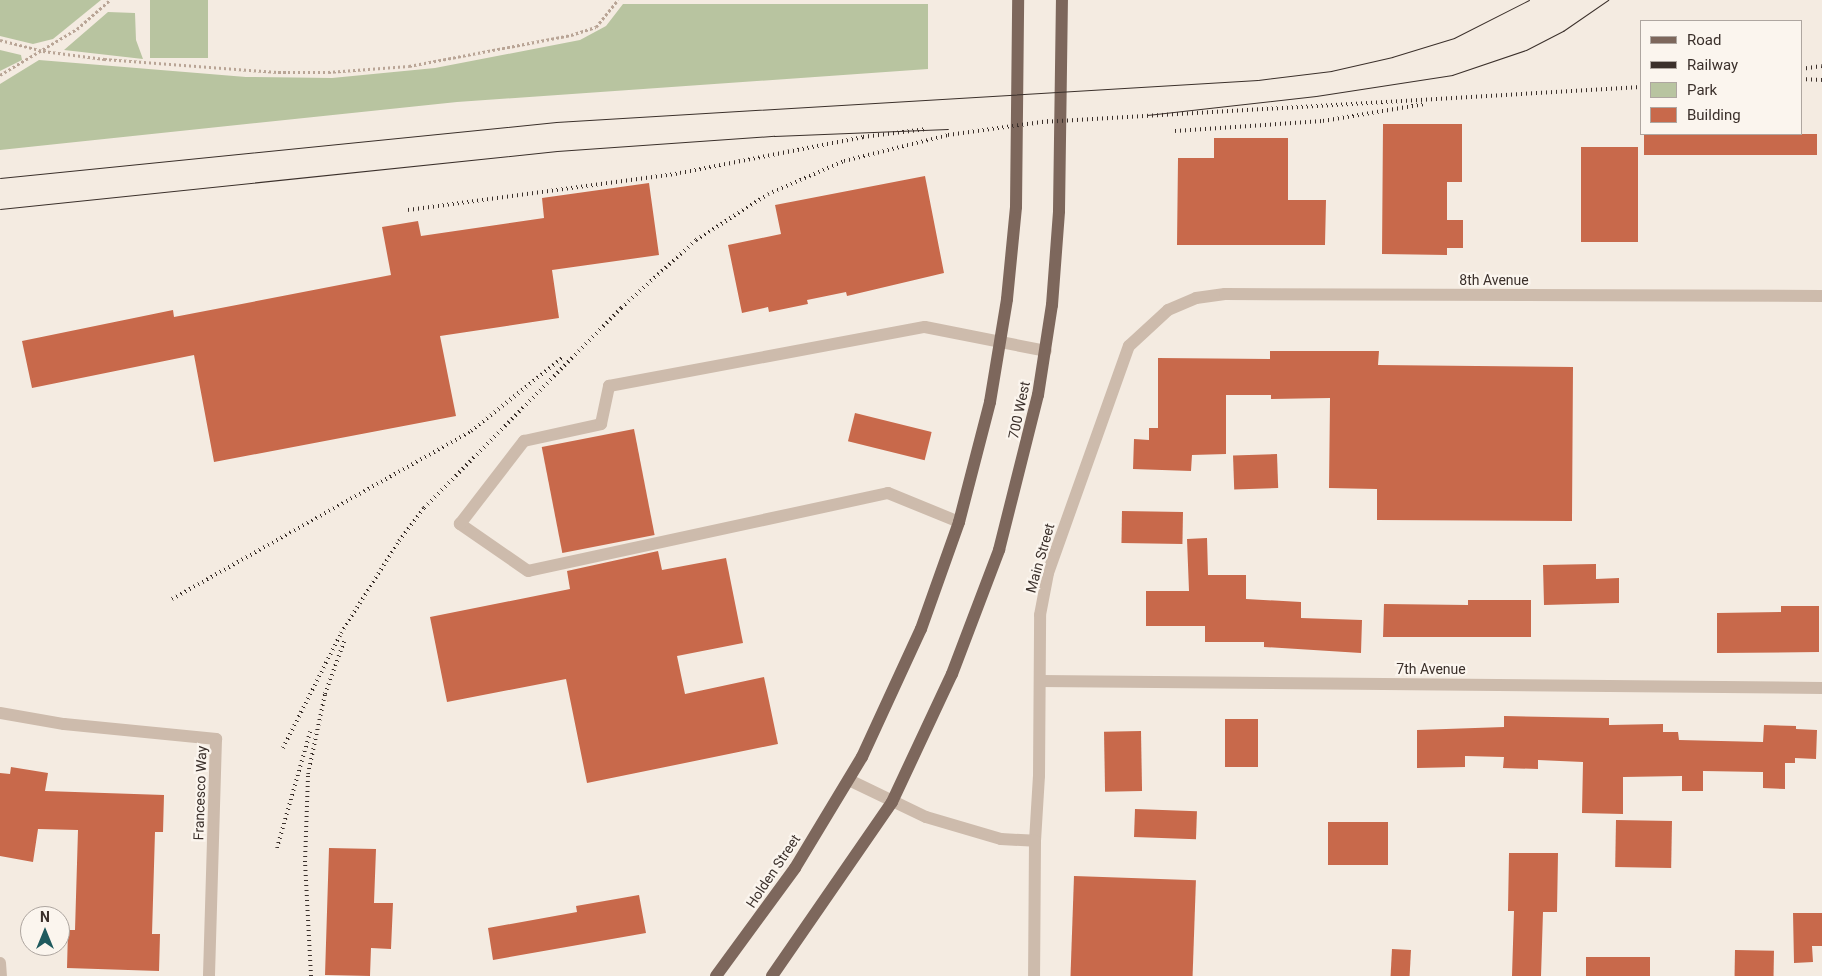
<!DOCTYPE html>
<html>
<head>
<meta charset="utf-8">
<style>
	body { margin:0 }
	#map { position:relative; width:1822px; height:976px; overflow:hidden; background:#f4ebe1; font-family:Roboto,sans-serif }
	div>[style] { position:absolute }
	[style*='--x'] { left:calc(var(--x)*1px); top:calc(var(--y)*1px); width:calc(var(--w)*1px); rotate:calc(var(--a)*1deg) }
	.green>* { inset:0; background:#b8c4a0; transform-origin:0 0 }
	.building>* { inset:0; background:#c8694b; transform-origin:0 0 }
	.path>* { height:3px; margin-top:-1.5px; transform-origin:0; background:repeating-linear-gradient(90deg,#b9a596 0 2.5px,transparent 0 5px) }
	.service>* { height:12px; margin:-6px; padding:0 6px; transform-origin:6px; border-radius:6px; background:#cdbbac }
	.minor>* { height:12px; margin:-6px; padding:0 6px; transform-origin:6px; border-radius:6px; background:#cdbbac }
	.tertiary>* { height:12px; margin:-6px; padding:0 6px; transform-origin:6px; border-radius:6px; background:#cdbbac }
	.primary>* { height:12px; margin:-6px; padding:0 6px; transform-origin:6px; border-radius:6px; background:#7d675c }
	.tram>* { height:1px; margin:-0.5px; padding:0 0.5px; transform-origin:0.5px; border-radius:0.5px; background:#3b302b }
	.rail>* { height:4px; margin-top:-2px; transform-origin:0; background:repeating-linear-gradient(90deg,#3b302b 0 1px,transparent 0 5px) }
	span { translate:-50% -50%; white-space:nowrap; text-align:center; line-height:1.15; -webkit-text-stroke:4.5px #fbf5ee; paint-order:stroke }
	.street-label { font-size:14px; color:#3b302b }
	.legend { position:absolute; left:1640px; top:20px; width:162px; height:115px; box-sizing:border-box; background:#fbf5ee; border:1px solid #aea6a0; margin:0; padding:6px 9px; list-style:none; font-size:15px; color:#3b302b }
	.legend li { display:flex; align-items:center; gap:10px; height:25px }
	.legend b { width:25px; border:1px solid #aea6a0 }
	.north { position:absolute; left:20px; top:906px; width:50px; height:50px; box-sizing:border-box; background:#fbf5ee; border:1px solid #aea6a0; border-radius:50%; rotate:0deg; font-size:14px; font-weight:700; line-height:20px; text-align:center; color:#3b302b }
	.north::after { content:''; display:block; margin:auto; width:18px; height:22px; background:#1f5a5e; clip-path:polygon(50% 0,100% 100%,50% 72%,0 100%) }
</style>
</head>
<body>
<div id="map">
	<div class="green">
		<div style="clip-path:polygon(0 0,101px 0,53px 39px,33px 44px,0 36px)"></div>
		<div style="left:150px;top:0;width:58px;height:58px"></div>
		<div style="clip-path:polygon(623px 4px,928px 4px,928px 69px,457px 102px,0 150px,0 84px,39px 60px,246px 77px,332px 78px,435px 68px,580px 40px,606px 26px)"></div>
		<div style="clip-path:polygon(108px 12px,135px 13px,136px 40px,143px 59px,64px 50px)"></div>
		<div style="clip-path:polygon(0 50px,21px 55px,22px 60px,0 71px)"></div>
	</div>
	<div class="building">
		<div style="clip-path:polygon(1383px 124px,1462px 124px,1462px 182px,1447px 182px,1447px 220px,1463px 220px,1463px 248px,1447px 248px,1447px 255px,1382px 254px)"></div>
		<div style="left:1644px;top:134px;width:173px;height:21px"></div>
		<div style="clip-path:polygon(1214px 138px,1288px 138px,1288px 200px,1326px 200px,1325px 245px,1177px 245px,1178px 158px,1214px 158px)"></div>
		<div style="left:1581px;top:147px;width:57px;height:95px"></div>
		<div style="clip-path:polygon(925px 176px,944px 273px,847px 296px,846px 292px,807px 300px,808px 304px,769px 312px,768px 307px,742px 313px,728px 245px,781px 234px,775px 205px)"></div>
		<div style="clip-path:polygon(649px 183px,659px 255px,552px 270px,559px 318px,440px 336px,456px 416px,214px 462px,194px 355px,32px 388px,22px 341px,173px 310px,174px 317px,391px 275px,382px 227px,418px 221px,421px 236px,544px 218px,542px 198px)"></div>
		<div style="clip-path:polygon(1270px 351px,1379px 351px,1378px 365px,1573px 367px,1572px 521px,1377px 520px,1377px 489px,1329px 488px,1330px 398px,1271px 399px,1271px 395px,1226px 395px,1226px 454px,1192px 455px,1191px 471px,1133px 469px,1134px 439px,1149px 440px,1149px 428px,1158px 428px,1158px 358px,1270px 359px)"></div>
		<div style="left:855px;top:413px;width:79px;height:29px;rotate:14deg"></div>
		<div style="left:634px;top:429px;width:108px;height:94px;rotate:79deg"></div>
		<div style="left:1277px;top:454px;width:34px;height:44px;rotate:88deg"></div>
		<div style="left:1122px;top:511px;width:61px;height:32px;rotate:1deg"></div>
		<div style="clip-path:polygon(1207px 538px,1208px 575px,1246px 575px,1246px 599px,1301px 602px,1301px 618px,1362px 620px,1361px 653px,1264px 647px,1264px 642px,1205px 642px,1205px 626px,1146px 626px,1146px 591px,1189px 591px,1187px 539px)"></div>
		<div style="clip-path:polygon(658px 551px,662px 570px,726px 558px,743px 643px,677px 656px,685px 694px,764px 677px,778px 744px,587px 783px,566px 679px,447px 702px,430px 617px,570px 589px,567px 571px)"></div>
		<div style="clip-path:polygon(1596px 564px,1596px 579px,1619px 578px,1619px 603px,1544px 605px,1543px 565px)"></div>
		<div style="clip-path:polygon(1468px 600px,1531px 600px,1531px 637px,1383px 637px,1384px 604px,1468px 605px)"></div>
		<div style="clip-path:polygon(1781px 606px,1819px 606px,1819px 652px,1717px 653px,1717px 613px,1781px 612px)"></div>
		<div style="clip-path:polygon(1504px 716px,1609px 718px,1609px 725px,1663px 724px,1663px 732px,1678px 732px,1679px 740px,1763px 742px,1764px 725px,1796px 726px,1796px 729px,1817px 730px,1816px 759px,1795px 758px,1795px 763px,1785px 763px,1785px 789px,1763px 788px,1763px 772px,1703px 771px,1703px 791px,1682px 791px,1682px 776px,1623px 777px,1623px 814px,1582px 813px,1583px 762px,1538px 760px,1538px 769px,1503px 768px,1504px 757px,1465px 756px,1465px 767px,1417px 768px,1417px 730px,1504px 727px)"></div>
		<div style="left:1225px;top:719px;width:33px;height:48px"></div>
		<div style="left:1141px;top:731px;width:60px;height:37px;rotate:89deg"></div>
		<div style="clip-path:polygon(11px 767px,48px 773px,45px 791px,164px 795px,163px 832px,155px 832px,152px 934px,160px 934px,159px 971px,67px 968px,68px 930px,75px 930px,78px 830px,38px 829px,33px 862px,0 856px,0 773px,10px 774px)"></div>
		<div style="left:1135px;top:809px;width:62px;height:28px;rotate:2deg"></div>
		<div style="left:1616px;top:820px;width:56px;height:47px;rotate:1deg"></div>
		<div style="left:1388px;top:822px;width:43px;height:60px;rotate:90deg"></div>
		<div style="clip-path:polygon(329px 848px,376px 849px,374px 903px,393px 903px,391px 949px,371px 948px,370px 976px,325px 975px)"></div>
		<div style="clip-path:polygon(1509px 853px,1558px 853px,1557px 912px,1543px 912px,1541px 976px,1512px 976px,1514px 911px,1508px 911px)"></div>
		<div style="left:1074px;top:876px;width:122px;height:100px;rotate:2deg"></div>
		<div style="clip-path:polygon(639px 895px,646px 933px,493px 960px,488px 928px,577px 912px,576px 906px)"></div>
		<div style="clip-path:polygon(1793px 913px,1822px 913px,1822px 946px,1812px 946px,1813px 962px,1794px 963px)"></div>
		<div style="left:1392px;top:949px;width:19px;height:27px;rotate:3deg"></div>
		<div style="left:1735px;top:950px;width:39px;height:26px;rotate:1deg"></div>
		<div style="left:1650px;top:957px;width:19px;height:64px;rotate:90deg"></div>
	</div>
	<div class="path">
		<div style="--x:0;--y:40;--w:44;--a:14.3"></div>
		<div style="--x:43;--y:51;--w:62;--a:7.5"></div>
		<div style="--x:104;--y:59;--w:174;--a:4.3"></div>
		<div style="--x:278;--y:72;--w:50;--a:0"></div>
		<div style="--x:328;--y:72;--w:81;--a:-4.2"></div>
		<div style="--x:409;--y:66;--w:165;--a:-10.8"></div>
		<div style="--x:571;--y:35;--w:26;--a:-18"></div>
		<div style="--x:596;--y:27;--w:35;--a:-51"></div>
		<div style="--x:0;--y:75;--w:90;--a:-30.9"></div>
		<div style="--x:77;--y:29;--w:44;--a:-41.3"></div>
	</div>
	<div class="service">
		<div style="--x:959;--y:522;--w:77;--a:-157.8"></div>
		<div style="--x:888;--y:493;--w:368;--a:167.8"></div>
		<div style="--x:528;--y:571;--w:83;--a:-145.3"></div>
		<div style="--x:460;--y:524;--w:105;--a:-52.4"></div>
		<div style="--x:524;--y:441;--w:79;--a:-12.4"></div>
		<div style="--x:601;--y:424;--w:39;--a:-78"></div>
		<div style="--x:609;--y:386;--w:321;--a:-10.6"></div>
		<div style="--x:925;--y:327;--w:123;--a:11.2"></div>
		<div style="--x:0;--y:963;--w:13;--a:86"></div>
	</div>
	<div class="minor">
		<div style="--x:1040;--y:681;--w:782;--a:0.51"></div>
		<div style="--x:0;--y:713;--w:65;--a:9.8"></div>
		<div style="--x:64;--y:724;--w:153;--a:5.6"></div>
		<div style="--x:216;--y:739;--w:237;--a:91.7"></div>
		<div style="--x:1035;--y:841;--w:65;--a:-86.5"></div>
		<div style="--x:1039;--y:776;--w:161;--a:-89.6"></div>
		<div style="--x:1040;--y:615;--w:43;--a:-79.2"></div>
		<div style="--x:1048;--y:573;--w:241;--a:-70.4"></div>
		<div style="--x:1129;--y:346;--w:53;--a:-42.7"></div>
		<div style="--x:1168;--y:310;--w:30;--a:-23"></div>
		<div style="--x:1196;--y:298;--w:29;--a:-8"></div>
		<div style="--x:1225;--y:294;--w:597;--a:0.19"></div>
	</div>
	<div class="tertiary">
		<div style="--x:849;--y:780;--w:85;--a:25.7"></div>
		<div style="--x:926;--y:817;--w:78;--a:16.3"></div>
		<div style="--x:1001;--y:839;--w:34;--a:3"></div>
		<div style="--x:1035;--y:841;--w:135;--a:90.4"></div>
	</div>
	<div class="primary">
		<div style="--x:716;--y:976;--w:134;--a:-53.8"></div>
		<div style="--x:795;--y:868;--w:130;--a:-58.9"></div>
		<div style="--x:862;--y:757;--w:141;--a:-65.3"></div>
		<div style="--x:921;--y:629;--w:114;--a:-70.4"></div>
		<div style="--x:959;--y:522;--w:124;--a:-75.5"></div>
		<div style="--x:990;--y:402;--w:104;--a:-80.6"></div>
		<div style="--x:1007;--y:299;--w:92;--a:-84.4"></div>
		<div style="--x:1016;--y:207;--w:207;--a:-89.4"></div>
		<div style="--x:772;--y:976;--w:211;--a:-55.4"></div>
		<div style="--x:892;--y:802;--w:141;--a:-64.9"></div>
		<div style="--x:952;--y:674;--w:133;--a:-69.2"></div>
		<div style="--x:999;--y:550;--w:160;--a:-75.9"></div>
		<div style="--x:1038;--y:395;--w:91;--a:-81.2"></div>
		<div style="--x:1052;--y:305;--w:94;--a:-85.7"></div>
		<div style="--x:1059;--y:211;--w:211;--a:-89.2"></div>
	</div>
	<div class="tram">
		<div style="--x:1147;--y:115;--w:170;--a:-6.4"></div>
		<div style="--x:1316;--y:96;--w:138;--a:-8.8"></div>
		<div style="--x:1452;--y:75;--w:78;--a:-18.7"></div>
		<div style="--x:1526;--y:50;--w:42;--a:-27.2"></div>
		<div style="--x:1563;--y:31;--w:55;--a:-34.6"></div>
		<div style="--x:0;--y:178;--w:559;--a:-5.75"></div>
		<div style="--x:556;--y:122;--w:703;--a:-3.42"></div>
		<div style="--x:1258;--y:80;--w:74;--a:-7"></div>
		<div style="--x:1331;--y:71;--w:63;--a:-12.9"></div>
		<div style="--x:1392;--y:57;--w:65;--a:-17"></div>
		<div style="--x:1454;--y:38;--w:84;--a:-26.9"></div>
		<div style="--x:0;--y:209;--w:560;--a:-5.94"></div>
		<div style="--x:557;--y:151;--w:218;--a:-4"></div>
		<div style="--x:774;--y:136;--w:174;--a:-2.3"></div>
	</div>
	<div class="rail">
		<div style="--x:1801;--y:69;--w:21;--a:-8"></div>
		<div style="--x:1801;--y:79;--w:21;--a:3"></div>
		<div style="--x:1042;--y:122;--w:600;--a:-3.34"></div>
		<div style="--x:1175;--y:131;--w:148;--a:-3.9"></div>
		<div style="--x:1323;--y:121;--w:103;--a:-9.5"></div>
		<div style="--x:408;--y:210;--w:275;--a:-7.7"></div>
		<div style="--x:680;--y:173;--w:187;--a:-11.1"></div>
		<div style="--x:863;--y:137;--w:64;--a:-7.2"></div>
		<div style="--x:172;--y:599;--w:343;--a:-29.3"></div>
		<div style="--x:471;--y:431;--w:117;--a:-38.7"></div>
		<div style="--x:283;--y:748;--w:129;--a:-63.2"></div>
		<div style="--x:341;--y:633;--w:109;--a:-57.8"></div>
		<div style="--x:399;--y:541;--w:41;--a:-52.9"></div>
		<div style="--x:424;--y:508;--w:281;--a:-45.4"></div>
		<div style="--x:621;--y:308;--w:101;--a:-42.2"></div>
		<div style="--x:696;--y:240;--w:85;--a:-32.6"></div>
		<div style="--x:768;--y:194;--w:83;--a:-23.5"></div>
		<div style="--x:844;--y:161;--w:107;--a:-14"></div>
		<div style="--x:948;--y:135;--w:102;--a:-7.9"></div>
		<div style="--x:277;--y:848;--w:121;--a:-74.1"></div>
		<div style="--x:311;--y:976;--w:114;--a:-93"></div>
		<div style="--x:305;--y:862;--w:88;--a:-88"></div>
		<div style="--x:308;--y:774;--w:82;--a:-78"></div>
		<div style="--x:325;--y:694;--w:59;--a:-70"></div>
	</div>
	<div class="street-label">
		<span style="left:1494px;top:280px">8th Avenue</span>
		<span style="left:1019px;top:410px;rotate:-78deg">700 West</span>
		<span style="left:1040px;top:558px;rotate:-74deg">Main Street</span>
		<span style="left:1431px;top:669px">7th Avenue</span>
		<span style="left:200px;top:793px;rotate:-88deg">Francesco Way</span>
		<span style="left:773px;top:871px;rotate:-56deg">Holden Street</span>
	</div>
	<ul class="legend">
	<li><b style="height:6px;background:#7d675c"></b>Road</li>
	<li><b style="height:6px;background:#3b302b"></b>Railway</li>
	<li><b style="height:14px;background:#b8c4a0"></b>Park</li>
	<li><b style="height:14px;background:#c8694b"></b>Building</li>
	</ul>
	<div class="north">N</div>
</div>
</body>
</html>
